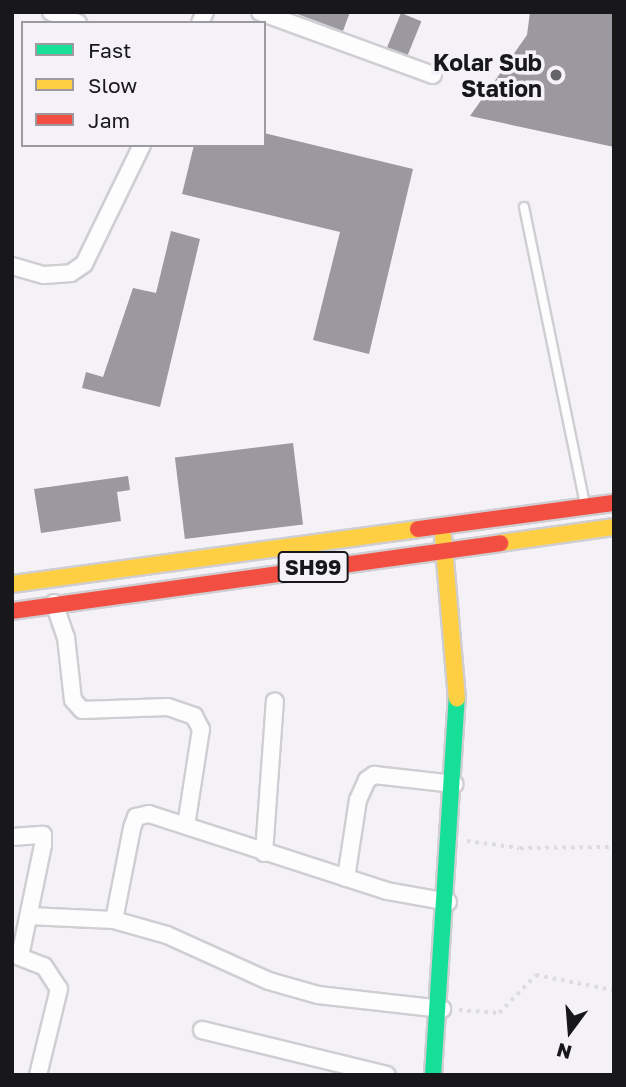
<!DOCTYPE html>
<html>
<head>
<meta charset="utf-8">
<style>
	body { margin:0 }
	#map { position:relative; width:626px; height:1087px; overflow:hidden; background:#f4f2f7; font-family:"Golos Text",sans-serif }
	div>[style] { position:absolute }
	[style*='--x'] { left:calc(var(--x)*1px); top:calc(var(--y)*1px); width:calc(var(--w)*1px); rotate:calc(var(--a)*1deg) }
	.building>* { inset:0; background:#9b98a0; transform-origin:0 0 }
	.path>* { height:3.5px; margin-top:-1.75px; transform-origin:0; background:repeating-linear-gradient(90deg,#dcdcdd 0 3.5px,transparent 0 8.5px) }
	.roads { filter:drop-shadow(2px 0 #cfced2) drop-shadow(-2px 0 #cfced2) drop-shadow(0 2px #cfced2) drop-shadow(0 -2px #cfced2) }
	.lane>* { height:8px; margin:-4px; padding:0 4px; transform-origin:4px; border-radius:4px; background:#fdfdfe }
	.street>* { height:16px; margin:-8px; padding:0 8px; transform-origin:8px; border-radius:8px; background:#fdfdfe }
	.fast>* { height:16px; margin:-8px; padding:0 8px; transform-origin:8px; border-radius:8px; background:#16e098 }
	.slow>* { height:16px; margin:-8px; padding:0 8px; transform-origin:8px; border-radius:8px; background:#ffcf43 }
	.jam>* { height:16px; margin:-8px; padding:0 8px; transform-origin:8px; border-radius:8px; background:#f24e42 }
	.dots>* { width:19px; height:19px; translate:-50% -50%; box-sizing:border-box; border:4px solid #f4f1f8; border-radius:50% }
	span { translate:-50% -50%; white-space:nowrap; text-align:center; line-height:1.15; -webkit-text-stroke:7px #f4f1f8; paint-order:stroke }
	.shield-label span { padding:2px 5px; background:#f4f1f8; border:2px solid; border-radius:5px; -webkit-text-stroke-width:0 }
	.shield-label { font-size:21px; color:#18171a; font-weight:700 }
	.poi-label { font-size:23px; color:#18171a; font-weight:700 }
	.right { translate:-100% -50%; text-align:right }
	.frame { position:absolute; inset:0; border:14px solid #18171a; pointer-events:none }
	.legend { position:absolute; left:21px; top:21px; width:245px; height:126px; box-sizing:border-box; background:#f4f1f8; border:2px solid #9c9a9f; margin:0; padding:9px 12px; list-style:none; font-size:21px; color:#18171a }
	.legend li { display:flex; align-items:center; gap:14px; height:35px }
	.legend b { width:35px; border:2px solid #9c9a9f }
	.north { position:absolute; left:535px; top:996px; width:70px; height:70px; -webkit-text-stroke:5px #f4f1f8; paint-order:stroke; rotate:196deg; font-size:19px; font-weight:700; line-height:28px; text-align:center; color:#18171a }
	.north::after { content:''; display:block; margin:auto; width:24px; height:32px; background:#18171a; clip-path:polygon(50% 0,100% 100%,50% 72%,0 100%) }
</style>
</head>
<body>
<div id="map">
	<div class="building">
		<div style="clip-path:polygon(292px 12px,350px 12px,343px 31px)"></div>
		<div style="clip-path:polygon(530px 12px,614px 12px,614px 147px,470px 116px,527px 35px)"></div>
		<div style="left:401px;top:13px;width:22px;height:37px;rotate:22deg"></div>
		<div style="clip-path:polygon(264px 133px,413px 169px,369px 354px,313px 340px,340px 232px,182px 194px,194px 145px,264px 145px)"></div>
		<div style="clip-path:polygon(171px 231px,200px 239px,160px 407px,82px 388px,86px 372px,103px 377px,133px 288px,156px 293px)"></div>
		<div style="left:293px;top:443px;width:82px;height:119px;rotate:83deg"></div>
		<div style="clip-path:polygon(128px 476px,130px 490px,117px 492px,121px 521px,41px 533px,34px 489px)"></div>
	</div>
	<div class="path">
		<div style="--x:467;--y:841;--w:53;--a:7.5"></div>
		<div style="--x:520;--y:848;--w:94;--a:-0.6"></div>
		<div style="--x:459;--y:1010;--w:40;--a:4.3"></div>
		<div style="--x:499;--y:1013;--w:53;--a:-45.8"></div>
		<div style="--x:536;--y:975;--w:79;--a:10.9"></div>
	</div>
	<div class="roads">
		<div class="lane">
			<div style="--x:524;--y:207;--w:303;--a:78.4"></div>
		</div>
		<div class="street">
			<div style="--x:51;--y:12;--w:29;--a:22"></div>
			<div style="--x:260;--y:12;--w:184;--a:20"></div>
			<div style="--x:200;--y:23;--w:12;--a:-66"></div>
			<div style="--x:12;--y:266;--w:33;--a:16"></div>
			<div style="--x:44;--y:275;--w:27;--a:-4"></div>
			<div style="--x:71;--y:273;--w:16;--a:-35"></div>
			<div style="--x:84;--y:264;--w:132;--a:-64"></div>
			<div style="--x:54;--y:603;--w:36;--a:71"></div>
			<div style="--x:66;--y:637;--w:63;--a:83.7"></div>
			<div style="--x:73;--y:700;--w:13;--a:48"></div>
			<div style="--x:82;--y:710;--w:86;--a:-2"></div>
			<div style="--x:168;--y:707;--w:28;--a:19"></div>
			<div style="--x:194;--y:716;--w:15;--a:62"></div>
			<div style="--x:201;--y:729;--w:98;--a:98.8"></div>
			<div style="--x:12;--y:837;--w:31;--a:-4"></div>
			<div style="--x:43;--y:835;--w:10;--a:90"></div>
			<div style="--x:43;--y:845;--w:113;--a:101.7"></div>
			<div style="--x:264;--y:853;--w:152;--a:-85.9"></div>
			<div style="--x:346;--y:878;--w:79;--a:-81.3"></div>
			<div style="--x:358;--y:800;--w:22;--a:-66"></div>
			<div style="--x:367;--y:780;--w:9;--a:-36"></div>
			<div style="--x:374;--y:775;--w:81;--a:6.4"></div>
			<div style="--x:29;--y:916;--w:85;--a:2.7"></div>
			<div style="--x:114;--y:920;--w:55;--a:15.8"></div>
			<div style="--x:167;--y:935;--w:112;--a:24.3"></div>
			<div style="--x:269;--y:981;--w:51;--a:15.9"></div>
			<div style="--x:318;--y:995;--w:125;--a:6.4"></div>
			<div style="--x:114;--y:920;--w:94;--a:-78.9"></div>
			<div style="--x:132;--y:828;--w:12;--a:-70"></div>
			<div style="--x:136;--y:817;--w:13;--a:-13"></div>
			<div style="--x:149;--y:814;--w:250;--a:17.9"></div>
			<div style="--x:387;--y:891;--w:62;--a:10.2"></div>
			<div style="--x:12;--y:954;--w:34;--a:21"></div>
			<div style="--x:44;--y:966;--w:27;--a:57"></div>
			<div style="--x:59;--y:989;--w:89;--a:103.7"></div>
			<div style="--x:202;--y:1030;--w:190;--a:13.7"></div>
		</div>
		<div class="fast">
			<div style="--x:433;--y:1075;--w:378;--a:-86.4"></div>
		</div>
		<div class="slow">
			<div style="--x:443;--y:536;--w:163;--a:85.1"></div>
			<div style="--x:500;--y:543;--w:115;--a:-8"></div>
			<div style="--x:12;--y:584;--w:410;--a:-7.7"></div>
		</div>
		<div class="jam">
			<div style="--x:418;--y:529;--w:198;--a:-7.6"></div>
			<div style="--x:12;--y:611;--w:493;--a:-7.9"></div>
		</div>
	</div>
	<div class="dots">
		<div style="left:556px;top:75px;background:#656467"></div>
	</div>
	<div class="shield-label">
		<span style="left:313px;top:567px">SH99</span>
	</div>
	<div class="poi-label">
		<span class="right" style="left:542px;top:75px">Kolar Sub<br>Station</span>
	</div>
	<div class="frame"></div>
	<ul class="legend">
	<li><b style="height:9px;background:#16e098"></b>Fast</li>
	<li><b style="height:9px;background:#ffcf43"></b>Slow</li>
	<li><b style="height:9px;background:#f24e42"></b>Jam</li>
	</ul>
	<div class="north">N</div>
</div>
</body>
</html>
